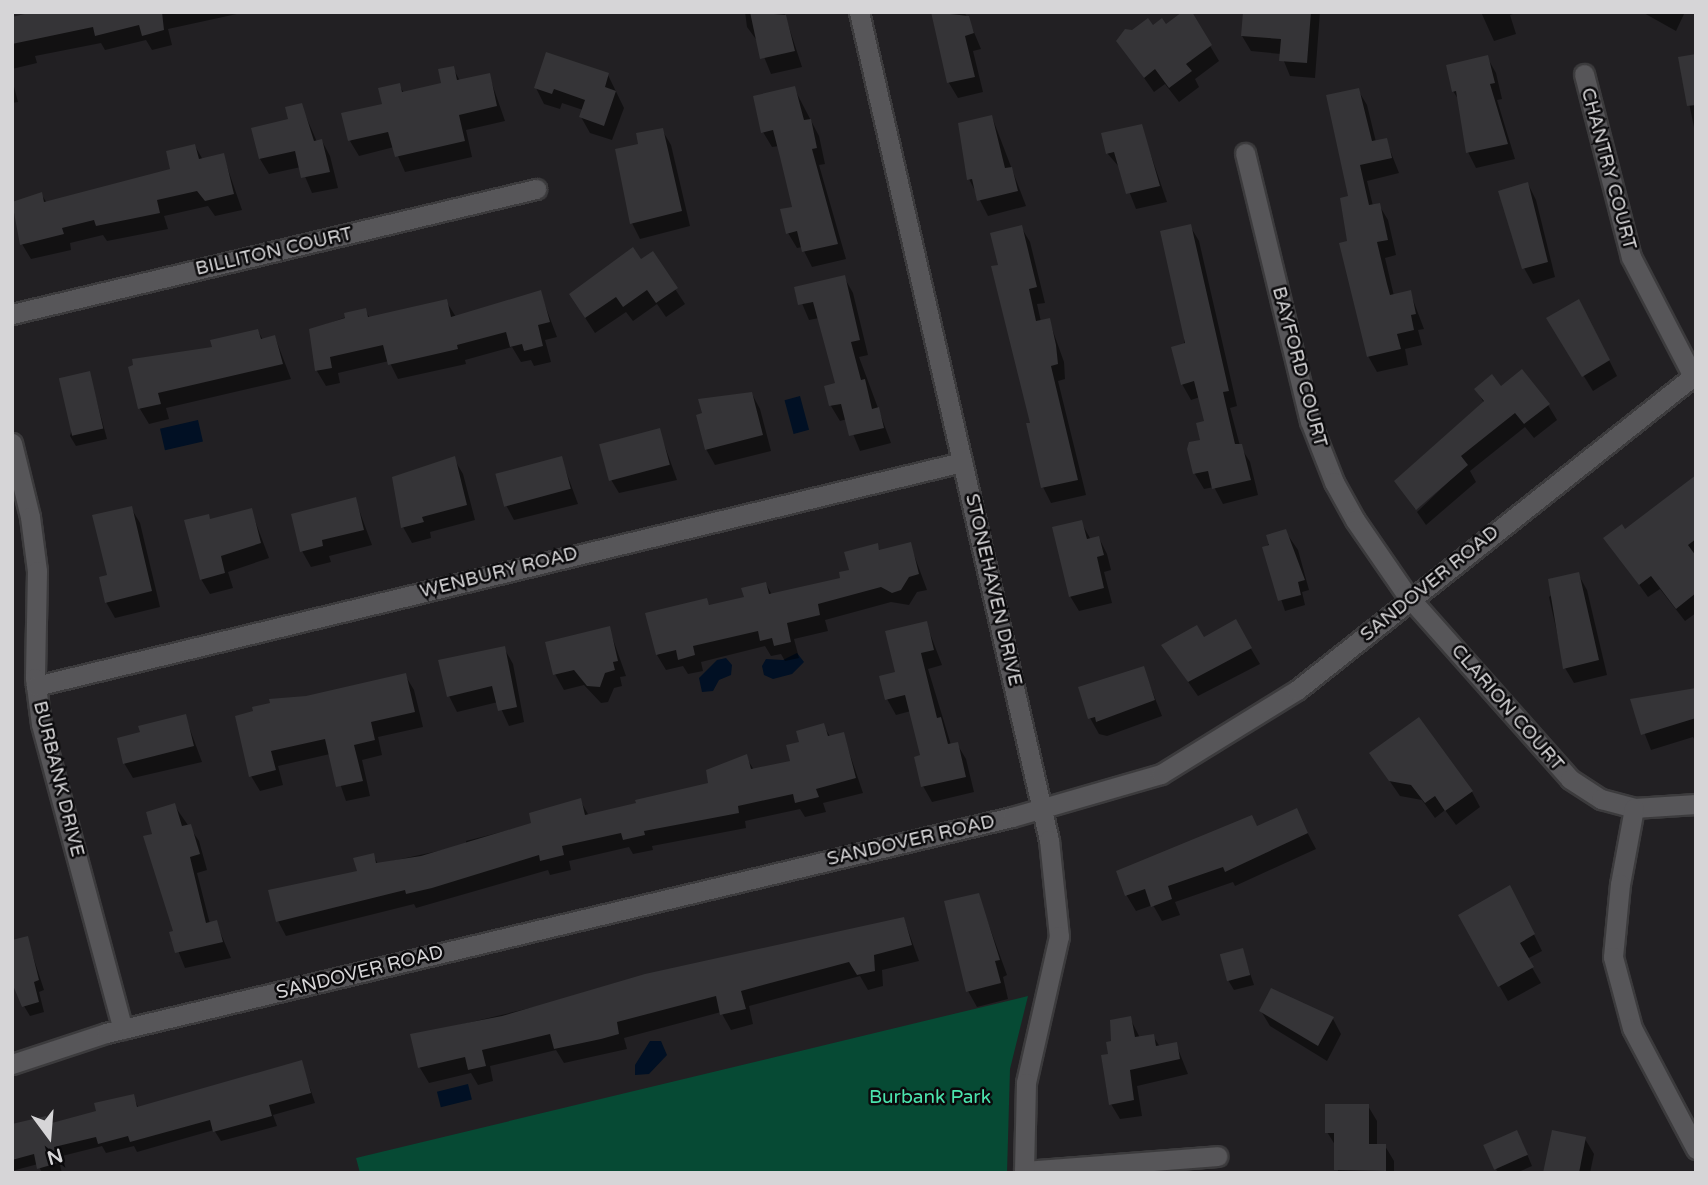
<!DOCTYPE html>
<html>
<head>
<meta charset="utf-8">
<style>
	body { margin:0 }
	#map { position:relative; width:1708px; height:1185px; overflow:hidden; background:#222023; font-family:"Varela Round",sans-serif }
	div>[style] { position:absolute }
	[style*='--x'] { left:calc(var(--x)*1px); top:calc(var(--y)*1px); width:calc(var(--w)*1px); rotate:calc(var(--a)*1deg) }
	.green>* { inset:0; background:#064a34 }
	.water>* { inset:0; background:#011024; transform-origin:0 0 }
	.shadow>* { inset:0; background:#0007 }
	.building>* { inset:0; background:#353437; transform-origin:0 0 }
	.roads { filter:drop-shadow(2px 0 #3c3b3d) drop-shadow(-2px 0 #3c3b3d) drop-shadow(0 2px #3c3b3d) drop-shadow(0 -2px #3c3b3d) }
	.minor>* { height:19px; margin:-9.5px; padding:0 9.5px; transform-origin:9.5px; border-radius:9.5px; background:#575659 }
	.tertiary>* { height:19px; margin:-9.5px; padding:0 9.5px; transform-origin:9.5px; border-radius:9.5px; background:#575659 }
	span { translate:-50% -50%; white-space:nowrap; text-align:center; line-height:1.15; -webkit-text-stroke:5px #0b0a0c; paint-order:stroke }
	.street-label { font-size:19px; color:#d6d5d7 }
	.park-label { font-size:19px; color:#4be4ad }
	.frame { position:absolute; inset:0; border:14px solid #d6d5d7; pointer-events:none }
	.north { position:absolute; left:14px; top:1101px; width:70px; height:70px; -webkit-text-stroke:5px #0b0a0c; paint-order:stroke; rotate:164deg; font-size:19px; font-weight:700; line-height:28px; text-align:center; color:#d6d5d7 }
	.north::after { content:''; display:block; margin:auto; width:24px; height:32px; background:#d6d5d7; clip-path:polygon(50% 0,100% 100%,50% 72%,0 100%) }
</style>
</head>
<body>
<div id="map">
	<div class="green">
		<div style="clip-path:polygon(1028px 996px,1010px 1069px,1007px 1173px,360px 1173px,356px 1158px)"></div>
	</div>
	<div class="water">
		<div style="left:800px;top:396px;width:35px;height:16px;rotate:75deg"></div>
		<div style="left:198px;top:420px;width:22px;height:39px;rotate:77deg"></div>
		<div style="clip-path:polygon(797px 653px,804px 662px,792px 674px,773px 679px,764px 675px,762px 666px,766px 659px,783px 660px)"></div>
		<div style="clip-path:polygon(726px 658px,732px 665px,731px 675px,719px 680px,713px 691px,702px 692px,699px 678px,717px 660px)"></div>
		<div style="clip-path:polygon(650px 1041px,661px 1041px,667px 1055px,649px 1074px,635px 1075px,635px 1065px)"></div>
		<div style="left:468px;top:1084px;width:16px;height:32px;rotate:76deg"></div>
	</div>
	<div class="shadow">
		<div style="clip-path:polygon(126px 12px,246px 12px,168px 29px,172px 45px,152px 50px,146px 40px,105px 50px,101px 43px,35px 56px,37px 63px,12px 69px,12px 19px)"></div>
		<div style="clip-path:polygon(745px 12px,784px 12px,802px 67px,771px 74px,758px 42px,747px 27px)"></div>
		<div style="clip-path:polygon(932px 12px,964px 12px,968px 18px,981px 49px,973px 51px,983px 92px,958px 98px,949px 83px)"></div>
		<div style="clip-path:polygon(1190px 12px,1219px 61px,1195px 79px,1199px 87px,1179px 102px,1165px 84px,1154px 92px,1118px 41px,1166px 26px)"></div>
		<div style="clip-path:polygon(1244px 12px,1320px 12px,1315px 78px,1290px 76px,1281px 54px,1251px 51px,1242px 36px)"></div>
		<div style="clip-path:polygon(1481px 12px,1519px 12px,1510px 15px,1516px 34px,1494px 41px)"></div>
		<div style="clip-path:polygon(1642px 12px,1685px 12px,1676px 31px)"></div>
		<div style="clip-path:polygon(1696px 56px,1696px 137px,1680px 59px)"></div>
		<div style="clip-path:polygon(1487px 57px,1496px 73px,1502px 99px,1497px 100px,1515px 159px,1476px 168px,1468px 152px,1460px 102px,1453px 91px)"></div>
		<div style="clip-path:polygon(453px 68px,460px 81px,489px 75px,505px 121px,466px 130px,472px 157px,405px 172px,394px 147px,359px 156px,350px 141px,399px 85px,404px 93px,443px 84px)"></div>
		<div style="clip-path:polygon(608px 75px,624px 108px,612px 140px,590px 133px,581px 117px,583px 110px,562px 103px,560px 109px,544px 104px,536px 88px)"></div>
		<div style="clip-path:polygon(12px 79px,18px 102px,12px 103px)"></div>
		<div style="clip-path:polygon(794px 88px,819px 136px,825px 164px,819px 165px,846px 259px,812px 267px,802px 247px,797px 248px,788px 233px,794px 208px,779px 146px,772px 147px,763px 132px)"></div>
		<div style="clip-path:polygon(1358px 90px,1367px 105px,1376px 142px,1386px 140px,1399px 173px,1367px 181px,1373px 206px,1379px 205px,1388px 220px,1396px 255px,1385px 258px,1394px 296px,1410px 292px,1424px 329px,1418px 330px,1422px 345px,1405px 349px,1408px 365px,1377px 372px,1368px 356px,1349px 243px)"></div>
		<div style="clip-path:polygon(301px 105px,317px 142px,322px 141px,330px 156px,338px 188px,312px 193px,301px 167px,269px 174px,260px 159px,254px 129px,290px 120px)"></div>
		<div style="clip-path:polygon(992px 117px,1026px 206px,988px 216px,969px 179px)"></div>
		<div style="clip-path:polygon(1141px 126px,1167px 202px,1136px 209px,1120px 168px,1107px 153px)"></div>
		<div style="clip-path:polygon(662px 130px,671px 145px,690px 226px,640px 239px,632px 223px,640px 146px)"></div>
		<div style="clip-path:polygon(195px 146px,203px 160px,223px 155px,242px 210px,215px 216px,208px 206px,164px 216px,168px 229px,107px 241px,103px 235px,70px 243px,71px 250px,31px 259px,22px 244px,12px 204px,41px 194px,47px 203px,172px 171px)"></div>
		<div style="clip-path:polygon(1528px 184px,1536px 200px,1555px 277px,1533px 284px,1524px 268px)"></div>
		<div style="clip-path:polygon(1190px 226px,1199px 241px,1237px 406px,1230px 408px,1240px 446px,1250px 462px,1258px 495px,1223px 504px,1214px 487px,1204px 489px,1195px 474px,1206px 423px,1200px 397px,1191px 400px,1182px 384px)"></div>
		<div style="clip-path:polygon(1021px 227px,1030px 242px,1045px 303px,1037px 304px,1041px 322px,1049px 320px,1064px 362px,1065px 379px,1058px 381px,1086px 495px,1051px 503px,1043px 487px,1000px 266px)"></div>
		<div style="clip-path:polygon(652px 254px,685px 304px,666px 317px,657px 304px,633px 321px,626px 312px,595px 333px,580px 310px)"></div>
		<div style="clip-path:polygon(844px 277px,853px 293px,868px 355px,859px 357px,891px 443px,860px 451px,847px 419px,840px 421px,831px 406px,837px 384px,819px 318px,809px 320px,796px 289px)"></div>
		<div style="clip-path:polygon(540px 292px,557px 337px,545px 340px,551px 362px,534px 366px,531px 360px,521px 362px,512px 347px,465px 360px,466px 364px,398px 379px,389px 361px,338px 373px,340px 383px,326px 386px,317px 371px,311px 330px,365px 310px,370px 318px,446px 301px,456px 317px)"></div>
		<div style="clip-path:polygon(1587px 316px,1617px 376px,1593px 391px,1558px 334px)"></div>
		<div style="clip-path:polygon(258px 331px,263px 340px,275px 337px,291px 379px,166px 408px,169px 419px,149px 424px,140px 409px,130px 368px,214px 349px)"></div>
		<div style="clip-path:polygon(89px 373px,107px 439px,76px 446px,70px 436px)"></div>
		<div style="clip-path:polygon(1501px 388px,1548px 405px,1557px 420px,1534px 438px,1525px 427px,1470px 471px,1476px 482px,1426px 525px,1417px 512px,1469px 462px,1415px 509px,1397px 482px,1484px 403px,1476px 389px)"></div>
		<div style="clip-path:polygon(752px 394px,760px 409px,771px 451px,715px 465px,706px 449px)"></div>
		<div style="clip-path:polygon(659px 430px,677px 480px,619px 493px,610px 478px)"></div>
		<div style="clip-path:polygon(561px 458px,578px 504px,514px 520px,506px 505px)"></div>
		<div style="clip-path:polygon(454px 459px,463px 474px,475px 520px,430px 532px,431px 538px,412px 543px,403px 527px)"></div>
		<div style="clip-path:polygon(1696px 477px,1696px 613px,1685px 621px,1660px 589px,1648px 597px,1606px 539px,1625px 531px)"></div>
		<div style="clip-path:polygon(355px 499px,372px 545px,329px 556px,331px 562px,311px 567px,302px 551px)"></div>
		<div style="clip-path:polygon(131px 508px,140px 523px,160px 607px,115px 618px,106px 602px,109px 577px)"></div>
		<div style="clip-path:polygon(251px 510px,269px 558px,228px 572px,233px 588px,210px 594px,201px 579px,211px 521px)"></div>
		<div style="clip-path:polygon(1081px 522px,1091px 540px,1099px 538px,1107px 554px,1111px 570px,1104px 572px,1112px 603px,1079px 611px,1070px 596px)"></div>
		<div style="clip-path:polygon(1285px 531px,1298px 550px,1309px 590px,1302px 592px,1305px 605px,1285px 611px,1264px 548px)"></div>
		<div style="clip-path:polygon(910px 544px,927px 590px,917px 592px,909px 605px,891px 602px,825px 620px,828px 631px,794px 639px,799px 658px,785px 661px,781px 654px,771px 656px,765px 646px,701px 662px,703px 671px,688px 674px,683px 666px,666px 670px,657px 655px,706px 600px,710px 606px,746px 598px,766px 584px,772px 595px,842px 579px,877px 545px,880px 551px)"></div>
		<div style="clip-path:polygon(1578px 574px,1587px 590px,1607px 675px,1574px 683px,1565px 668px,1549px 597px)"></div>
		<div style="clip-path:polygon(1235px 622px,1260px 664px,1198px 696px,1163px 646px,1204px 640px)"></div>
		<div style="clip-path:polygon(926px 623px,942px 665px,928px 669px,951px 745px,957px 744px,966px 759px,974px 792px,932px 802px,923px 786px,922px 757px,911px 711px,896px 715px,887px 699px)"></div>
		<div style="clip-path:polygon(609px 628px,626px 676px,620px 677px,622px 686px,614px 688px,608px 702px,601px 703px,584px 685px,564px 690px,555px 674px)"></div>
		<div style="clip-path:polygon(504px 648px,513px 664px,524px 722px,509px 726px,498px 702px,457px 712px,449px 696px)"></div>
		<div style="clip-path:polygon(1143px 668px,1162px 716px,1107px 736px,1099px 734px,1090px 718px)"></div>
		<div style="clip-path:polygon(405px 675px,414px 690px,423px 727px,378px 737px,382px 755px,362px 760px,370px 796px,346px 801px,330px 754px,278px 766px,283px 785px,260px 791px,251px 776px,306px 698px)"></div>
		<div style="clip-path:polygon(1696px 690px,1696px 743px,1693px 737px,1651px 750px,1632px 701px)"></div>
		<div style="clip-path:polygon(185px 716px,202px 762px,133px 778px,124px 763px)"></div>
		<div style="clip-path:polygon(823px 725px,831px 738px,843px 734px,863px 793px,823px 803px,826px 812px,805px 817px,800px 809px,745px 821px,746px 828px,652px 846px,653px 850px,633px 854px,629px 847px,569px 861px,571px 870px,550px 875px,548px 870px,416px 908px,414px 904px,286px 936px,278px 921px,359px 872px,373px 855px,378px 864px,466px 845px,466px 841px,533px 824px,580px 800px,589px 816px,711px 784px,746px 757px,754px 770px,792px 762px,801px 743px)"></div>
		<div style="clip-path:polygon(1371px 754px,1472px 792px,1480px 807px,1456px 825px,1445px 810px,1435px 818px,1422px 800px,1400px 796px)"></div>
		<div style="clip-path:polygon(174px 805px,199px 841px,207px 870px,197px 873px,210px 924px,216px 922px,231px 958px,185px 968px,171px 933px,176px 933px,154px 835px)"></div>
		<div style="clip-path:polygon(1296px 811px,1316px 849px,1235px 886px,1233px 882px,1175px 902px,1180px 915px,1162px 921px,1153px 905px,1136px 911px,1127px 896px,1119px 872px,1257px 828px)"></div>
		<div style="clip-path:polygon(978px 895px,1007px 975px,1003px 977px,1008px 999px,977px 1007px,968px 991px)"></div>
		<div style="clip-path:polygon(1518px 902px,1542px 951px,1527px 959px,1541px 983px,1508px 1001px,1460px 916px)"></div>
		<div style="clip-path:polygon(904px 919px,919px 961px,882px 970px,883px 986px,868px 990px,860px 976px,749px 1006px,753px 1024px,731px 1030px,721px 1012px,624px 1038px,627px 1049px,564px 1063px,556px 1050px,490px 1066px,493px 1081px,478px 1085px,471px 1073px,429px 1083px,420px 1068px,413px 1036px)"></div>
		<div style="clip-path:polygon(27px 938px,44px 990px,39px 992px,44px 1012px,30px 1016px,24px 1006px)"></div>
		<div style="clip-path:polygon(1242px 950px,1254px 985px,1234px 990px,1228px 980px)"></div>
		<div style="clip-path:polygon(1261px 1011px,1333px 1019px,1341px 1034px,1327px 1061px,1270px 1026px)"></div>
		<div style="clip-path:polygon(1130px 1018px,1140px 1038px,1153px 1036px,1160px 1047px,1176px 1044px,1188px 1074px,1137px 1086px,1142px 1116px,1120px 1119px,1111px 1104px,1110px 1056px,1113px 1042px)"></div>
		<div style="clip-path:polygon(301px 1062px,315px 1103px,273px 1115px,277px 1126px,221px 1141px,214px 1130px,137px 1152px,134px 1146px,106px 1153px,102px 1146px,58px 1157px,62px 1173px,42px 1173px,38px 1164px,12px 1171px,12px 1126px,46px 1118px,50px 1125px,99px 1112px,133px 1096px,139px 1109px)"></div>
		<div style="clip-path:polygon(1368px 1106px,1377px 1121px,1377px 1146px,1385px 1146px,1394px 1161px,1394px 1173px,1338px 1173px,1337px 1148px,1327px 1132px)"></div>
		<div style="clip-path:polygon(1585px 1139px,1594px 1154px,1590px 1173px,1545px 1173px)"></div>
		<div style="clip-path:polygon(1522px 1142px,1532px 1166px,1516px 1173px,1498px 1173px,1496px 1169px)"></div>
	</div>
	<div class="building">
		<div style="clip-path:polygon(33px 12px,162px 12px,164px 30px,142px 36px,139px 25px,95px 36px,93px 27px,12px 44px,12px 17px)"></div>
		<div style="clip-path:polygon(750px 12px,786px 15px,795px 51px,760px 59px)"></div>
		<div style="clip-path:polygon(931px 12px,969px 16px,974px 33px,965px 36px,975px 77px,947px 83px)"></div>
		<div style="clip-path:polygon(1182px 12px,1192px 12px,1212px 45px,1186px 64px,1192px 71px,1169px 88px,1155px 69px,1144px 78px,1116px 41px,1125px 29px,1132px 30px,1148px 18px,1153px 25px,1162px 18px,1166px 24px)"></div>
		<div style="clip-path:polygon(1243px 12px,1311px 12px,1307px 63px,1279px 61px,1281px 39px,1241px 36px)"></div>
		<div style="clip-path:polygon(546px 52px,609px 73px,605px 87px,616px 91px,604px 126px,579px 117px,585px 100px,554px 89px,552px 94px,534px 88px)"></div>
		<div style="clip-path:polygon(1696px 54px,1696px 105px,1687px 106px,1678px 57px)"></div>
		<div style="clip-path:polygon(1488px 55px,1495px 83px,1490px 84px,1508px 144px,1466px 153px,1456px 91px,1452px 92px,1446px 65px)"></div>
		<div style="clip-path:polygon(454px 66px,457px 80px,490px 73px,497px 106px,459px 115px,465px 141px,395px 157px,388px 132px,348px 141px,341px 113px,382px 104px,378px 88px,400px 83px,402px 92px,441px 83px,438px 69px)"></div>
		<div style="clip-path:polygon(795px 86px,804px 120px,811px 119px,817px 148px,812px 149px,838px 244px,802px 252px,797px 231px,786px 234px,780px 209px,792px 207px,780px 157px,773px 130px,761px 133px,753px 96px)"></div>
		<div style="clip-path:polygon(1359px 88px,1372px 141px,1387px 138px,1392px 158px,1360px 165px,1369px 205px,1380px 203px,1388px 240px,1377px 242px,1387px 284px,1390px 295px,1411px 290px,1416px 314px,1411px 315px,1414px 330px,1397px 334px,1401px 349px,1367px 357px,1339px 243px,1347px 241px,1340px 198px,1348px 196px,1326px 95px)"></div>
		<div style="clip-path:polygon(302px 103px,314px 141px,322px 139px,330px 172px,301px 178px,295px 151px,259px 159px,251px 128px,288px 119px,285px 107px)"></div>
		<div style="clip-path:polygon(992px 115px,1005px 168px,1012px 167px,1018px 191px,977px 201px,972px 179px,967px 180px,958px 123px)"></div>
		<div style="clip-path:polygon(1142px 124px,1160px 186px,1126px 194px,1114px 152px,1106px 154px,1101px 133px)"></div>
		<div style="clip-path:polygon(663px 128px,682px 211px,630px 224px,615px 149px,638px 144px,636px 133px)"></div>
		<div style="clip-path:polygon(195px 144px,199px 159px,224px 153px,234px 194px,205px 201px,197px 191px,157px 200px,160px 213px,96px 226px,94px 220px,62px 228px,64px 234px,20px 245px,12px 202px,42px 192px,44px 202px,170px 169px,166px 151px)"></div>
		<div style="clip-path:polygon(1528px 182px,1548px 262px,1522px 269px,1498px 191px)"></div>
		<div style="clip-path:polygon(1191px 224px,1229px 391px,1223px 392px,1235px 444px,1242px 444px,1251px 480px,1212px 489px,1208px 471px,1193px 474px,1187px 449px,1189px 442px,1200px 440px,1196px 423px,1204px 421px,1194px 381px,1181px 385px,1171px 347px,1185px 343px,1160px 231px)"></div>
		<div style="clip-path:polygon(1022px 225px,1037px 287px,1029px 289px,1036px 321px,1050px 318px,1056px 345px,1058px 364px,1051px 366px,1078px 480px,1041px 488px,1026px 423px,1030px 423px,991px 266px,998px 265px,990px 233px)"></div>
		<div style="clip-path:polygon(633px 247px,641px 259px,653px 251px,678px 288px,656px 303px,647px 290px,623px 307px,616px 297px,585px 318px,569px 294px)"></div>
		<div style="clip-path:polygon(845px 275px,860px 340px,851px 342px,861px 380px,865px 379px,872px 409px,879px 407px,884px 428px,849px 436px,841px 404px,829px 406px,824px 386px,835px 383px,813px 302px,798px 305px,794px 287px)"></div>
		<div style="clip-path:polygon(541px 290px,550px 322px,538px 325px,543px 346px,524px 351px,522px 344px,510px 347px,506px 332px,457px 345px,458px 349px,388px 365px,383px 345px,330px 357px,332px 368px,315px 371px,309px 329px,345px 318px,344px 313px,366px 308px,368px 317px,447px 299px,451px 317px)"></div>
		<div style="clip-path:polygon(1579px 299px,1610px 360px,1582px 377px,1546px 318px)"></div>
		<div style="clip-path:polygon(258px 329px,261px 339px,275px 335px,283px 364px,158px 393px,161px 404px,138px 409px,128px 367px,133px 365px,132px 359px,212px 347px,210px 340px)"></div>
		<div style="clip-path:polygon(1522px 369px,1550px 404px,1524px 424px,1515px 413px,1461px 456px,1468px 465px,1416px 510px,1394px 481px,1484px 401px,1474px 389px,1492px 374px,1501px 386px)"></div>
		<div style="left:90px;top:371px;width:59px;height:32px;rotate:77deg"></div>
		<div style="clip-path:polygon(752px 392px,763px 435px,705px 450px,696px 415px,702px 413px,698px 399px)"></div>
		<div style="left:660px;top:428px;width:38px;height:63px;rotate:75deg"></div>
		<div style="clip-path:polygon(455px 456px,467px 505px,422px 517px,424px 522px,401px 528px,392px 477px)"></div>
		<div style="left:562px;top:456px;width:34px;height:69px;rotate:75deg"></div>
		<div style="clip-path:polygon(1696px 475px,1696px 539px,1688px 545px,1696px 556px,1696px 593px,1676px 609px,1651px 576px,1639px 585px,1603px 538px,1622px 524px,1625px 529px)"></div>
		<div style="clip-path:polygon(356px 497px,364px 530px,322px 540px,323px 546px,300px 552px,291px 514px)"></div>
		<div style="clip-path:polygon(132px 506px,152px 591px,105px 603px,99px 577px,107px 575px,92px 515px)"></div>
		<div style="clip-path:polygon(252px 508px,261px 543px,221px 556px,225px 573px,200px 580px,184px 520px,209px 514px,210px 519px)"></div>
		<div style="clip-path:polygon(1082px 520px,1087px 539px,1099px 536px,1104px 555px,1097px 557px,1104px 588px,1069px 597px,1052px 527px)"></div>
		<div style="clip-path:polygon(1286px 529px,1305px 580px,1298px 582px,1301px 595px,1278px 601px,1262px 547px,1269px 545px,1266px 535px)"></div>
		<div style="clip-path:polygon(911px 542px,919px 574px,909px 577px,901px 590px,892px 593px,881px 587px,818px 604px,820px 615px,787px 623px,791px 642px,774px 646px,772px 638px,760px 641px,758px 631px,693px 646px,695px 655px,678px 660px,676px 650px,656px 655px,645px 613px,707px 598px,709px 605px,744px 597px,741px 588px,766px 582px,769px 594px,840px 578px,839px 572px,849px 570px,844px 552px,878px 543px,879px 550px)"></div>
		<div style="clip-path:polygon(1579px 572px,1599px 660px,1563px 669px,1548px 579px)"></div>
		<div style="clip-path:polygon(1236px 619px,1252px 648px,1188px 682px,1161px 645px,1197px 625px,1204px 637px)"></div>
		<div style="clip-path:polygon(927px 621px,934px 650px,921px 653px,937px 718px,941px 717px,948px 744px,958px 742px,966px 777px,921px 787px,914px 757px,920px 755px,905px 695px,885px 700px,879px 676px,895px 672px,885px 631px)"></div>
		<div style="clip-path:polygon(610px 626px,618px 661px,613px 662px,615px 670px,605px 673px,600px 687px,587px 686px,574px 670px,553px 675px,545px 642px)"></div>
		<div style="clip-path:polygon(505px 646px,517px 707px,498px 711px,492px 686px,447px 697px,438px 660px)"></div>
		<div style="clip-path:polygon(1144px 666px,1155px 700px,1096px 722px,1095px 717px,1088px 719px,1078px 687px)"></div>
		<div style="clip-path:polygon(406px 673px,415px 712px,371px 722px,375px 740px,354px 745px,363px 781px,336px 787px,325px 739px,271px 751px,276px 770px,249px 777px,235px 716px,253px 711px,252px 707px,270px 703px,269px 699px,306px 696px)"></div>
		<div style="clip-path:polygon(1696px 688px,1696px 718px,1641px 735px,1630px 699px)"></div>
		<div style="clip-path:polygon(186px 714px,194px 746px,123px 764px,117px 738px,140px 732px,138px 726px)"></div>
		<div style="clip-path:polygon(1419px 717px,1473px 791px,1445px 811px,1435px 796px,1425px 803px,1411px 785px,1389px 781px,1369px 753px)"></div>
		<div style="clip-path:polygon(824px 723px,828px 736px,844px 732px,856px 778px,816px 789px,819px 797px,795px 803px,793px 794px,738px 806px,739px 813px,644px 831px,645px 835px,623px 840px,621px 833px,562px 846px,564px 855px,540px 861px,539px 855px,432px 888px,406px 894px,405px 890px,276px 922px,268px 890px,357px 871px,353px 858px,374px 853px,376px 863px,421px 856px,531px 823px,529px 813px,581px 798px,585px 815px,636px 803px,635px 800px,708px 783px,706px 770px,747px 754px,751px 769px,790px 761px,786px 745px,799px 742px,796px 731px)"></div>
		<div style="clip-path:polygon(175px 803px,182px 826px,191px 824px,200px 854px,190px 857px,206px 923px,217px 920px,223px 942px,175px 953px,169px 932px,173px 931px,143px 836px,152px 834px,146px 812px)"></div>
		<div style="clip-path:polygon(1297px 808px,1308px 833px,1225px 872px,1223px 867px,1168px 886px,1172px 899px,1151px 907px,1145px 889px,1125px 896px,1116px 871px,1252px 815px,1257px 826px)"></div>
		<div style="clip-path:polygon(1510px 885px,1535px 934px,1520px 943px,1534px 967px,1498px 987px,1458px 915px)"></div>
		<div style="clip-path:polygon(979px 893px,1000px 960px,995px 961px,1001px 983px,966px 992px,944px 901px)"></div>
		<div style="clip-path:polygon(904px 917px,912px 945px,874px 955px,875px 971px,857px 975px,849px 962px,741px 991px,746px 1009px,720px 1015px,716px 996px,617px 1022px,619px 1034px,601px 1039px,554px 1049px,550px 1034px,482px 1050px,486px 1066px,468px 1070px,465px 1057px,418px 1068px,410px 1034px,502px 1016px,645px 974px)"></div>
		<div style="clip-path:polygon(28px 936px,39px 980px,34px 982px,39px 1002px,22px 1007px,12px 983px,12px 940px)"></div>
		<div style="left:1243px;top:948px;width:28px;height:24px;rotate:75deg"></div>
		<div style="clip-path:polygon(1271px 988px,1334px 1017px,1318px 1046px,1259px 1011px)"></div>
		<div style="clip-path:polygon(1131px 1016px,1135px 1037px,1154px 1034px,1156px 1046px,1177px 1042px,1180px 1059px,1130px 1070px,1134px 1100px,1109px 1105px,1101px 1055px,1108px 1054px,1106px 1042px,1111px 1041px,1110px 1020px)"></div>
		<div style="clip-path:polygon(302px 1060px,311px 1093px,269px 1105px,272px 1116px,213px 1132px,210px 1120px,130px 1142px,128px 1136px,98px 1144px,96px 1137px,54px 1147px,58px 1163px,37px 1169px,34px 1154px,12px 1160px,12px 1124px,46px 1116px,48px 1124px,96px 1111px,94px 1103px,134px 1094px,137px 1107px)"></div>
		<div style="clip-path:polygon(1325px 1104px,1369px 1104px,1369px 1144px,1386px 1144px,1386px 1171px,1334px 1170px,1334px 1133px,1325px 1133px)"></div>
		<div style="left:1517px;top:1130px;width:27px;height:37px;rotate:66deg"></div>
		<div style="clip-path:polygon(1552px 1130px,1586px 1137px,1579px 1173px,1543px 1173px)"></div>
	</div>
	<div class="roads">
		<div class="minor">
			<div style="--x:1584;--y:74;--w:189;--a:75.6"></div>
			<div style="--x:1631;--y:257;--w:134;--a:62.5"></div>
			<div style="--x:1245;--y:153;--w:276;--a:76.4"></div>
			<div style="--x:1310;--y:421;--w:66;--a:68.5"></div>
			<div style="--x:1334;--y:482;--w:43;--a:61.1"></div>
			<div style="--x:1355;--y:520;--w:90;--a:55.4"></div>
			<div style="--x:1406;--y:594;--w:247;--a:48.4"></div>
			<div style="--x:1570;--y:779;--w:37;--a:33"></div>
			<div style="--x:1601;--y:799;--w:34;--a:15"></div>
			<div style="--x:1634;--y:808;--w:62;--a:-3.7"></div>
			<div style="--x:12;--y:314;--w:539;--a:-13.42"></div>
			<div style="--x:12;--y:443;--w:76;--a:76.3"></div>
			<div style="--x:30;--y:517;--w:54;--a:82.6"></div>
			<div style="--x:37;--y:571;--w:107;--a:91.1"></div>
			<div style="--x:35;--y:678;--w:46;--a:82.6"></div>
			<div style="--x:41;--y:724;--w:316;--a:75"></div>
			<div style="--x:36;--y:686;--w:953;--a:-13.6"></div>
			<div style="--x:1634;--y:808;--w:77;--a:100.4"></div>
			<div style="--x:1620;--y:884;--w:73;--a:95.5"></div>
			<div style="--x:1613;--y:957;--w:73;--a:75"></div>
			<div style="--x:1632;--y:1028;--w:137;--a:62.1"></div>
			<div style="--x:12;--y:1064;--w:99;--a:-18.3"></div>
			<div style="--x:106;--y:1033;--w:931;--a:-13.41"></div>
			<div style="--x:1012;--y:817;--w:155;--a:-16.1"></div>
			<div style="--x:1161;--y:774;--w:160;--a:-31.7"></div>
			<div style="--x:1297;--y:690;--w:509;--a:-38.38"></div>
			<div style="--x:1024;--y:1171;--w:194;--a:-4.4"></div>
		</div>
		<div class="tertiary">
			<div style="--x:859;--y:12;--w:850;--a:77.08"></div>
			<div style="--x:1049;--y:840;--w:97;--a:84.1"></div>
			<div style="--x:1059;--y:936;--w:151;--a:102.7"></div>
			<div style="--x:1026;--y:1083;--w:90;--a:91.3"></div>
		</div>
	</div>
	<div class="street-label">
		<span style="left:1608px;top:169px;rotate:75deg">CHANTRY COURT</span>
		<span style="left:274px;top:252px;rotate:-13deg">BILLITON COURT</span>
		<span style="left:1299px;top:367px;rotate:75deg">BAYFORD COURT</span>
		<span style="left:499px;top:573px;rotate:-14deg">WENBURY ROAD</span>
		<span style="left:1430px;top:584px;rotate:-39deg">SANDOVER ROAD</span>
		<span style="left:993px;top:590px;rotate:77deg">STONEHAVEN DRIVE</span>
		<span style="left:1507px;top:708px;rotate:49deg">CLARION COURT</span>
		<span style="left:58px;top:779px;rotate:76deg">BURBANK DRIVE</span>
		<span style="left:911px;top:841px;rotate:-13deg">SANDOVER ROAD</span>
		<span style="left:360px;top:973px;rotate:-14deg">SANDOVER ROAD</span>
	</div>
	<div class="park-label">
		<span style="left:930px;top:1098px">Burbank Park</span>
	</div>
	<div class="frame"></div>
	<div class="north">N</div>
</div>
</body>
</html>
